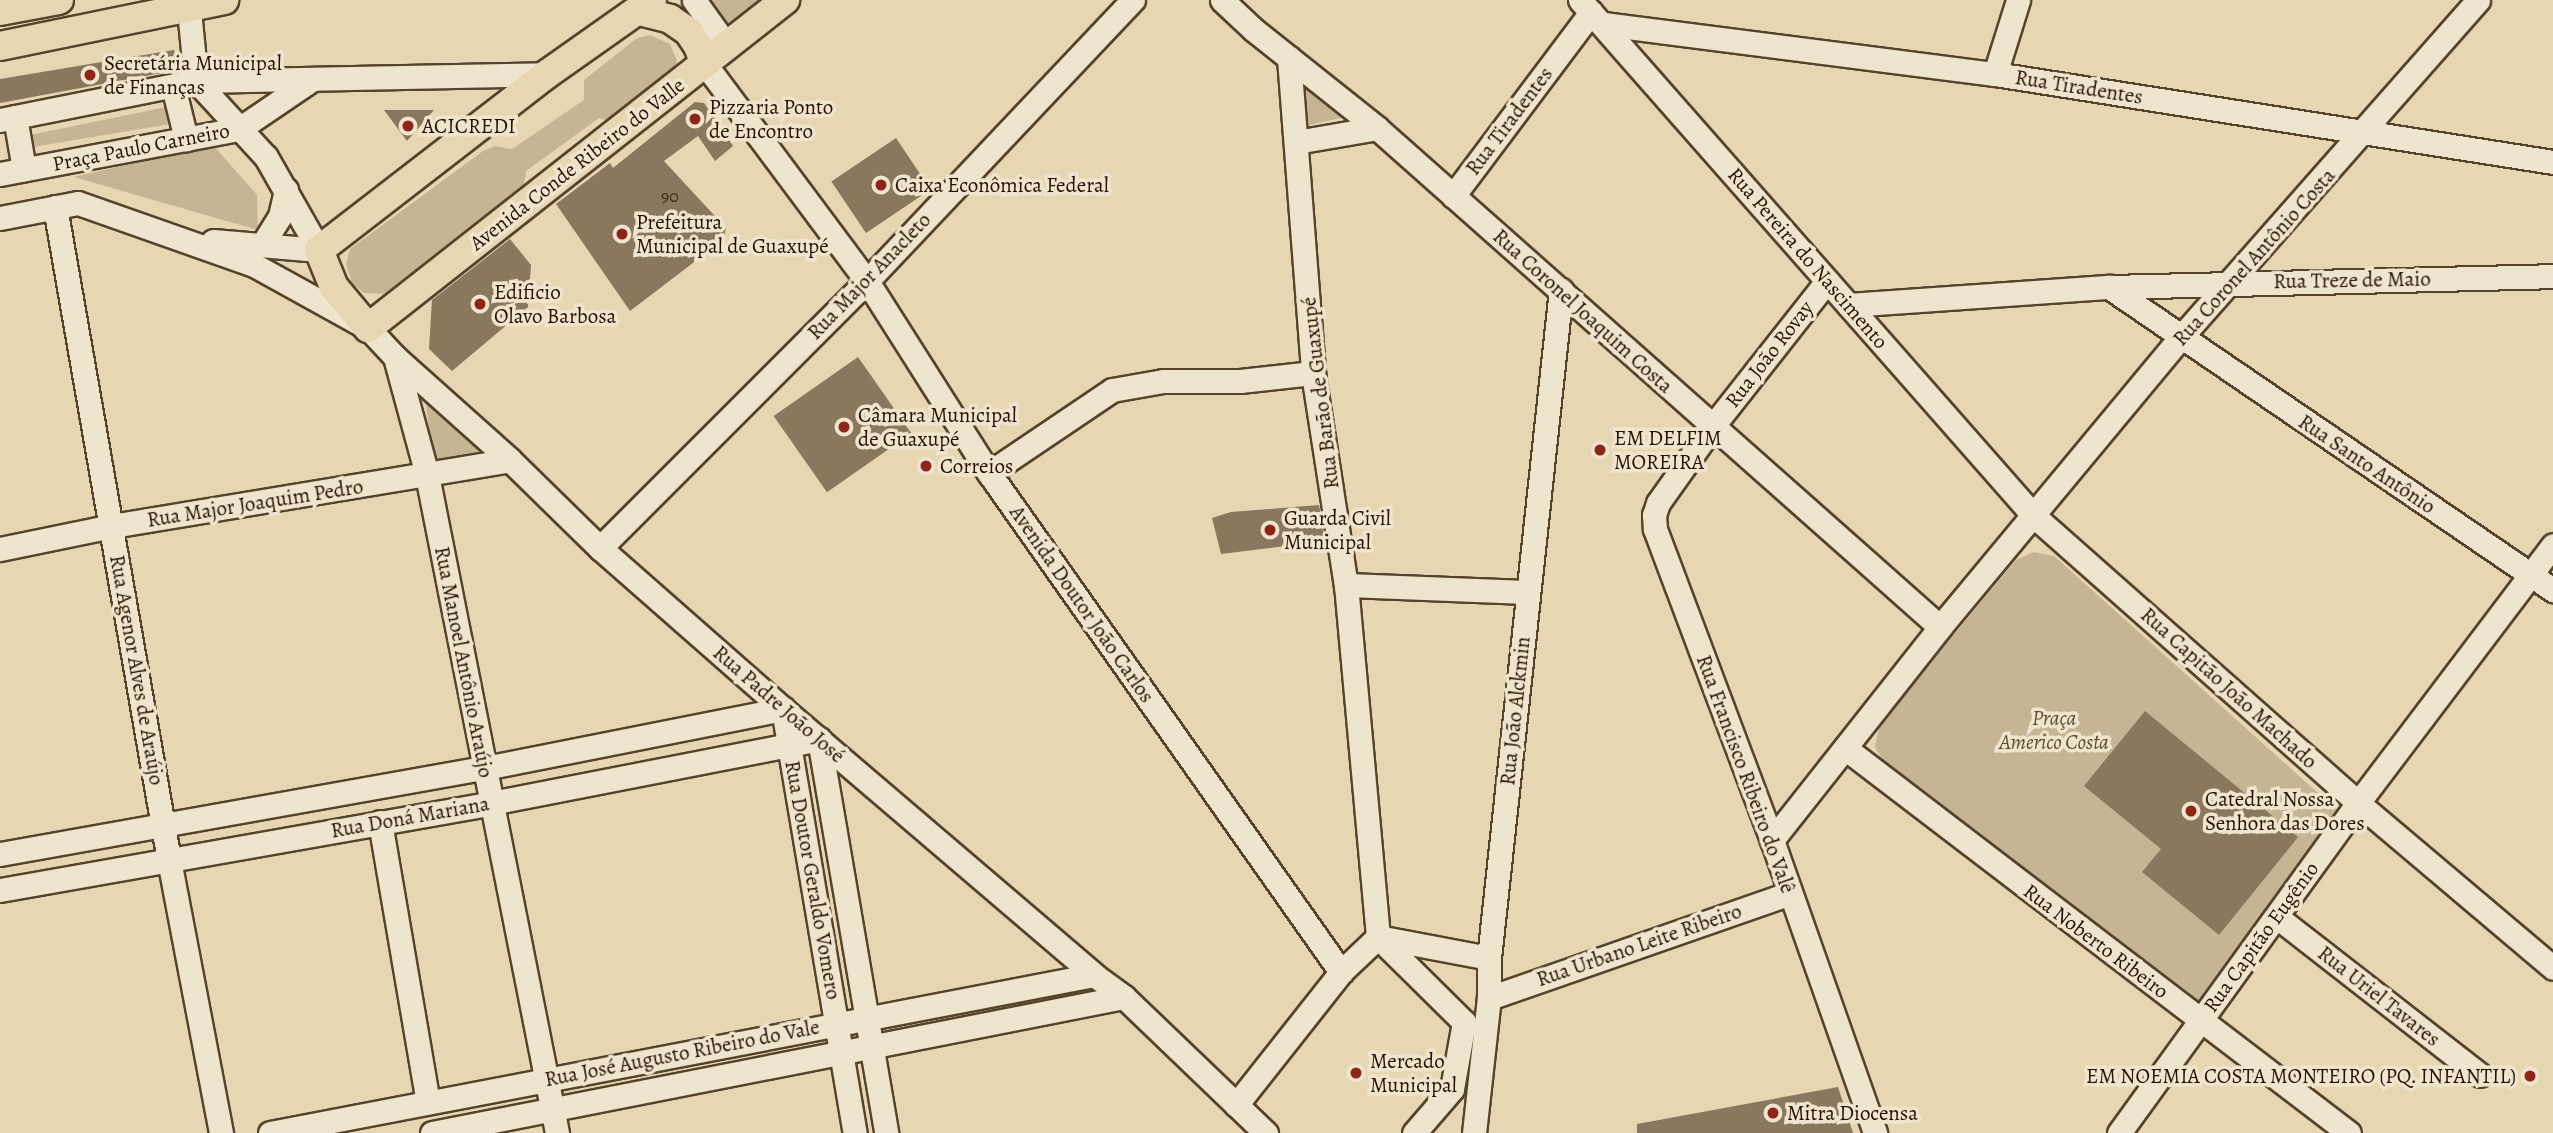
<!DOCTYPE html>
<html>
<head>
<meta charset="utf-8">
<style>
	body { margin:0 }
	#map { position:relative; width:2553px; height:1133px; overflow:hidden; background:#e6d6b2; font-family:Alegreya,serif }
	div>[style] { position:absolute }
	[style*='--x'] { left:calc(var(--x)*1px); top:calc(var(--y)*1px); width:calc(var(--w)*1px); rotate:calc(var(--a)*1deg) }
	.green>* { inset:0; background:#c5b594 }
	.building>* { inset:0; background:#89785d; transform-origin:0 0 }
	.roads { filter:drop-shadow(2px 0 #55432c) drop-shadow(-2px 0 #55432c) drop-shadow(0 2px #55432c) drop-shadow(0 -2px #55432c) }
	.minor>* { height:23px; margin:-11.5px; padding:0 11.5px; transform-origin:11.5px; border-radius:11.5px; background:#efe4cd }
	.major>* { height:28px; margin:-14px; padding:0 14px; transform-origin:14px; border-radius:14px; background:#e6d6b2 }
	.dots>* { width:19px; height:19px; translate:-50% -50%; box-sizing:border-box; border:4px solid #efe4cd; border-radius:50% }
	span { translate:-50% -50%; white-space:nowrap; text-align:center; line-height:1.15; -webkit-text-stroke:7px #efe4cd; paint-order:stroke }
	.number-label { font-size:18px; color:#3e2c17 }
	.number-label span { -webkit-text-stroke-width:0 }
	.poi-label { font-size:21px; color:#251200 }
	.left { translate:0 -50%; text-align:left }
	.right { translate:-100% -50%; text-align:right }
	.street-label { font-size:21px; color:#251200 }
	.park-label { font-size:21px; color:#5d4b34; font-style:italic }
</style>
</head>
<body>
<div id="map">
	<div class="green">
		<div style="clip-path:polygon(700px 0,768px 0,730px 30px,720px 28px)"></div>
		<div style="clip-path:polygon(650px 35px,670px 44px,677px 61px,676px 70px,609px 121px,599px 118px,526px 171px,524px 184px,384px 294px,364px 293px,352px 283px,346px 264px,350px 249px,483px 151px,495px 146px,512px 149px,584px 100px,584px 80px,637px 38px)"></div>
		<div style="clip-path:polygon(1302px 81px,1345px 117px,1305px 126px)"></div>
		<div style="clip-path:polygon(171px 106px,176px 123px,27px 148px,25px 136px)"></div>
		<div style="clip-path:polygon(213px 145px,257px 195px,258px 230px,74px 177px)"></div>
		<div style="clip-path:polygon(425px 398px,491px 455px,433px 460px)"></div>
		<div style="clip-path:polygon(2034px 552px,2054px 556px,2347px 819px,2201px 1006px,1885px 763px,1875px 747px,1880px 723px,2016px 560px)"></div>
	</div>
	<div class="building">
		<div style="clip-path:polygon(174px 50px,178px 70px,0 103px,0 79px)"></div>
		<div style="clip-path:polygon(695px 102px,704px 103px,733px 146px,715px 161px,698px 136px,664px 161px,726px 228px,723px 240px,630px 311px,556px 204px,610px 163px,613px 168px)"></div>
		<div style="clip-path:polygon(384px 110px,434px 110px,407px 141px)"></div>
		<div style="left:896px;top:138px;width:62px;height:78px;rotate:56deg"></div>
		<div style="clip-path:polygon(510px 239px,531px 265px,528px 307px,452px 371px,429px 349px,432px 300px)"></div>
		<div style="left:858px;top:357px;width:93px;height:103px;rotate:55deg"></div>
		<div style="clip-path:polygon(1319px 505px,1325px 541px,1221px 554px,1212px 518px,1231px 512px)"></div>
		<div style="clip-path:polygon(2145px 711px,2298px 837px,2219px 935px,2142px 872px,2161px 849px,2084px 786px)"></div>
		<div style="clip-path:polygon(1838px 1087px,1853px 1133px,1637px 1133px,1637px 1124px)"></div>
	</div>
	<div class="roads">
		<div class="minor">
			<div style="--x:694;--y:0;--w:57;--a:54.3"></div>
			<div style="--x:1222;--y:0;--w:44;--a:43.2"></div>
			<div style="--x:1254;--y:30;--w:157;--a:38.5"></div>
			<div style="--x:1377;--y:128;--w:752;--a:41.55"></div>
			<div style="--x:1580;--y:0;--w:687;--a:48.66"></div>
			<div style="--x:2034;--y:516;--w:433;--a:41.5"></div>
			<div style="--x:2358;--y:803;--w:255;--a:40.2"></div>
			<div style="--x:189;--y:10;--w:71;--a:84.4"></div>
			<div style="--x:196;--y:81;--w:103;--a:47.4"></div>
			<div style="--x:266;--y:157;--w:107;--a:60.3"></div>
			<div style="--x:1604;--y:24;--w:394;--a:7.3"></div>
			<div style="--x:1995;--y:74;--w:565;--a:8.96"></div>
			<div style="--x:1289;--y:58;--w:316;--a:85.6"></div>
			<div style="--x:1313;--y:373;--w:215;--a:81.2"></div>
			<div style="--x:1346;--y:585;--w:353;--a:84.8"></div>
			<div style="--x:705;--y:64;--w:271;--a:53.3"></div>
			<div style="--x:867;--y:281;--w:227;--a:57.6"></div>
			<div style="--x:989;--y:473;--w:611;--a:54.8"></div>
			<div style="--x:1995;--y:74;--w:77;--a:-72.7"></div>
			<div style="--x:173;--y:86;--w:55;--a:76.2"></div>
			<div style="--x:15;--y:117;--w:53;--a:80.2"></div>
			<div style="--x:0;--y:120;--w:200;--a:-11.3"></div>
			<div style="--x:196;--y:81;--w:351;--a:-1.1"></div>
			<div style="--x:1296;--y:142;--w:82;--a:-9.8"></div>
			<div style="--x:0;--y:174;--w:243;--a:-10.7"></div>
			<div style="--x:239;--y:129;--w:87;--a:-34.2"></div>
			<div style="--x:1453;--y:196;--w:230;--a:-53.1"></div>
			<div style="--x:55;--y:207;--w:663;--a:80.1"></div>
			<div style="--x:169;--y:860;--w:278;--a:79.2"></div>
			<div style="--x:0;--y:218;--w:79;--a:-10.9"></div>
			<div style="--x:78;--y:203;--w:187;--a:19.4"></div>
			<div style="--x:254;--y:265;--w:130;--a:28.9"></div>
			<div style="--x:368;--y:328;--w:40;--a:47"></div>
			<div style="--x:395;--y:357;--w:154;--a:41.8"></div>
			<div style="--x:510;--y:460;--w:126;--a:44.4"></div>
			<div style="--x:600;--y:548;--w:244;--a:41.3"></div>
			<div style="--x:783;--y:709;--w:409;--a:40.5"></div>
			<div style="--x:1094;--y:975;--w:37;--a:36"></div>
			<div style="--x:1124;--y:997;--w:197;--a:43.8"></div>
			<div style="--x:213;--y:241;--w:106;--a:4.9"></div>
			<div style="--x:262;--y:245;--w:34;--a:-58"></div>
			<div style="--x:280;--y:216;--w:27;--a:-77"></div>
			<div style="--x:1827;--y:281;--w:186;--a:128.2"></div>
			<div style="--x:1712;--y:427;--w:93;--a:125.4"></div>
			<div style="--x:1658;--y:503;--w:13;--a:108"></div>
			<div style="--x:1654;--y:515;--w:14;--a:86"></div>
			<div style="--x:1655;--y:529;--w:332;--a:69.4"></div>
			<div style="--x:1772;--y:840;--w:311;--a:70.6"></div>
			<div style="--x:2109;--y:287;--w:538;--a:34.31"></div>
			<div style="--x:1849;--y:305;--w:261;--a:-4"></div>
			<div style="--x:2109;--y:287;--w:444;--a:-1.4"></div>
			<div style="--x:395;--y:357;--w:122;--a:74.8"></div>
			<div style="--x:427;--y:475;--w:671;--a:78.82"></div>
			<div style="--x:989;--y:473;--w:148;--a:-34"></div>
			<div style="--x:1112;--y:390;--w:52;--a:-10"></div>
			<div style="--x:1163;--y:381;--w:77;--a:0"></div>
			<div style="--x:1240;--y:381;--w:73;--a:-6.3"></div>
			<div style="--x:600;--y:548;--w:378;--a:-45"></div>
			<div style="--x:867;--y:281;--w:387;--a:-46.6"></div>
			<div style="--x:0;--y:549;--w:114;--a:-11.6"></div>
			<div style="--x:112;--y:526;--w:403;--a:-9.4"></div>
			<div style="--x:1346;--y:585;--w:182;--a:2.2"></div>
			<div style="--x:1845;--y:748;--w:634;--a:37.38"></div>
			<div style="--x:380;--y:822;--w:284;--a:80.3"></div>
			<div style="--x:1772;--y:840;--w:271;--a:-51.7"></div>
			<div style="--x:1940;--y:627;--w:377;--a:-50.3"></div>
			<div style="--x:2181;--y:337;--w:449;--a:-48.6"></div>
			<div style="--x:0;--y:854;--w:493;--a:-10.1"></div>
			<div style="--x:485;--y:768;--w:304;--a:-11.2"></div>
			<div style="--x:783;--y:709;--w:430;--a:80.4"></div>
			<div style="--x:0;--y:890;--w:499;--a:-10"></div>
			<div style="--x:491;--y:803;--w:334;--a:-11"></div>
			<div style="--x:819;--y:739;--w:400;--a:80.3"></div>
			<div style="--x:2277;--y:917;--w:257;--a:37.9"></div>
			<div style="--x:1378;--y:937;--w:121;--a:44.7"></div>
			<div style="--x:1464;--y:1022;--w:68;--a:100.2"></div>
			<div style="--x:1452;--y:1089;--w:58;--a:130.8"></div>
			<div style="--x:1378;--y:937;--w:113;--a:10.7"></div>
			<div style="--x:1489;--y:998;--w:319;--a:-19.2"></div>
			<div style="--x:1236;--y:1105;--w:169;--a:-51.7"></div>
			<div style="--x:1341;--y:972;--w:51;--a:-43.4"></div>
			<div style="--x:270;--y:1133;--w:839;--a:-10.85"></div>
			<div style="--x:432;--y:1133;--w:705;--a:-11.12"></div>
			<div style="--x:1474;--y:1133;--w:136;--a:-83.7"></div>
			<div style="--x:1489;--y:998;--w:40;--a:-90"></div>
			<div style="--x:1489;--y:958;--w:672;--a:-83.85"></div>
			<div style="--x:2119;--y:1133;--w:407;--a:-54.1"></div>
			<div style="--x:2358;--y:803;--w:323;--a:-52.9"></div>
		</div>
		<div class="major">
			<div style="--x:652;--y:0;--w:128;--a:144.8"></div>
			<div style="--x:547;--y:74;--w:288;--a:142.3"></div>
			<div style="--x:319;--y:250;--w:40;--a:68"></div>
			<div style="--x:334;--y:287;--w:53;--a:50.3"></div>
			<div style="--x:368;--y:328;--w:531;--a:-38.19"></div>
			<div style="--x:0;--y:11;--w:60;--a:-10.6"></div>
			<div style="--x:639;--y:11;--w:32;--a:14"></div>
			<div style="--x:670;--y:19;--w:22;--a:34"></div>
			<div style="--x:688;--y:31;--w:18;--a:56"></div>
			<div style="--x:698;--y:46;--w:19;--a:69"></div>
			<div style="--x:0;--y:46;--w:229;--a:-11.6"></div>
		</div>
	</div>
	<div class="dots">
		<div style="left:90px;top:75px;background:#8f2418"></div>
		<div style="left:695px;top:119px;background:#8f2418"></div>
		<div style="left:408px;top:126px;background:#8f2418"></div>
		<div style="left:881px;top:185px;background:#8f2418"></div>
		<div style="left:622px;top:234px;background:#8f2418"></div>
		<div style="left:480px;top:304px;background:#8f2418"></div>
		<div style="left:844px;top:427px;background:#8f2418"></div>
		<div style="left:1600px;top:450px;background:#8f2418"></div>
		<div style="left:926px;top:466px;background:#8f2418"></div>
		<div style="left:1270px;top:530px;background:#8f2418"></div>
		<div style="left:2191px;top:811px;background:#8f2418"></div>
		<div style="left:1356px;top:1073px;background:#8f2418"></div>
		<div style="left:2530px;top:1076px;background:#8f2418"></div>
		<div style="left:1773px;top:1113px;background:#8f2418"></div>
	</div>
	<div class="number-label">
		<span style="left:670px;top:196px">90</span>
	</div>
	<div class="poi-label">
		<span class="left" style="left:104px;top:75px">Secretária Municipal<br>de Finanças</span>
		<span class="left" style="left:709px;top:119px">Pizzaria Ponto<br>de Encontro</span>
		<span class="left" style="left:422px;top:126px">ACICREDI</span>
		<span class="left" style="left:895px;top:185px">Caixa Econômica Federal</span>
		<span class="left" style="left:636px;top:234px">Prefeitura<br>Municipal de Guaxupé</span>
		<span class="left" style="left:494px;top:304px">Edificio<br>Olavo Barbosa</span>
		<span class="left" style="left:858px;top:427px">Câmara Municipal<br>de Guaxupé</span>
		<span class="left" style="left:1614px;top:450px">EM DELFIM<br>MOREIRA</span>
		<span class="left" style="left:940px;top:466px">Correios</span>
		<span class="left" style="left:1284px;top:530px">Guarda Civil<br>Municipal</span>
		<span class="left" style="left:2205px;top:811px">Catedral Nossa<br>Senhora das Dores</span>
		<span class="left" style="left:1370px;top:1073px">Mercado<br>Municipal</span>
		<span class="right" style="left:2516px;top:1076px">EM NOEMIA COSTA MONTEIRO (PQ. INFANTIL)</span>
		<span class="left" style="left:1787px;top:1113px">Mitra Diocensa</span>
	</div>
	<div class="street-label">
		<span style="left:2079px;top:87px;rotate:9deg">Rua Tiradentes</span>
		<span style="left:1509px;top:121px;rotate:-53deg">Rua Tiradentes</span>
		<span style="left:141px;top:147px;rotate:-11deg">Praça Paulo Carneiro</span>
		<span style="left:577px;top:164px;rotate:-38deg">Avenida Conde Ribeiro do Valle</span>
		<span style="left:2254px;top:257px;rotate:-48deg">Rua Coronel Antônio Costa</span>
		<span style="left:1808px;top:258px;rotate:49deg">Rua Pereira do Nascimento</span>
		<span style="left:869px;top:276px;rotate:-46deg">Rua Major Anacleto</span>
		<span style="left:2352px;top:280px;rotate:-1deg">Rua Treze de Maio</span>
		<span style="left:1583px;top:311px;rotate:42deg">Rua Coronel Joaquim Costa</span>
		<span style="left:1769px;top:354px;rotate:-52deg">Rua João Rovay</span>
		<span style="left:1320px;top:393px;rotate:-97deg">Rua Barão de Guaxupé</span>
		<span style="left:2367px;top:464px;rotate:34deg">Rua Santo Antônio</span>
		<span style="left:255px;top:503px;rotate:-9deg">Rua Major Joaquim Pedro</span>
		<span style="left:1082px;top:604px;rotate:55deg">Avenida Doutor João Carlos</span>
		<span style="left:464px;top:662px;rotate:79deg">Rua Manoel Antônio Araújo</span>
		<span style="left:137px;top:670px;rotate:80deg">Rua Agenor Alves de Araújo</span>
		<span style="left:2229px;top:688px;rotate:42deg">Rua Capitão João Machado</span>
		<span style="left:779px;top:704px;rotate:41deg">Rua Padre João José</span>
		<span style="left:1515px;top:711px;rotate:-84deg">Rua João Alckmin</span>
		<span style="left:1746px;top:774px;rotate:70deg">Rua Francisco Ribeiro do Valê</span>
		<span style="left:410px;top:817px;rotate:-10deg">Rua Doná Mariana</span>
		<span style="left:813px;top:880px;rotate:80deg">Rua Doutor Geraldo Vomero</span>
		<span style="left:2261px;top:937px;rotate:-54deg">Rua Capitão Eugênio</span>
		<span style="left:2096px;top:941px;rotate:37deg">Rua Noberto Ribeiro</span>
		<span style="left:1639px;top:945px;rotate:-19deg">Rua Urbano Leite Ribeiro</span>
		<span style="left:2379px;top:996px;rotate:38deg">Rua Uriel Tavares</span>
		<span style="left:682px;top:1053px;rotate:-11deg">Rua José Augusto Ribeiro do Vale</span>
	</div>
	<div class="park-label">
		<span style="left:2054px;top:730px">Praça<br>Americo Costa</span>
	</div>
</div>
</body>
</html>
